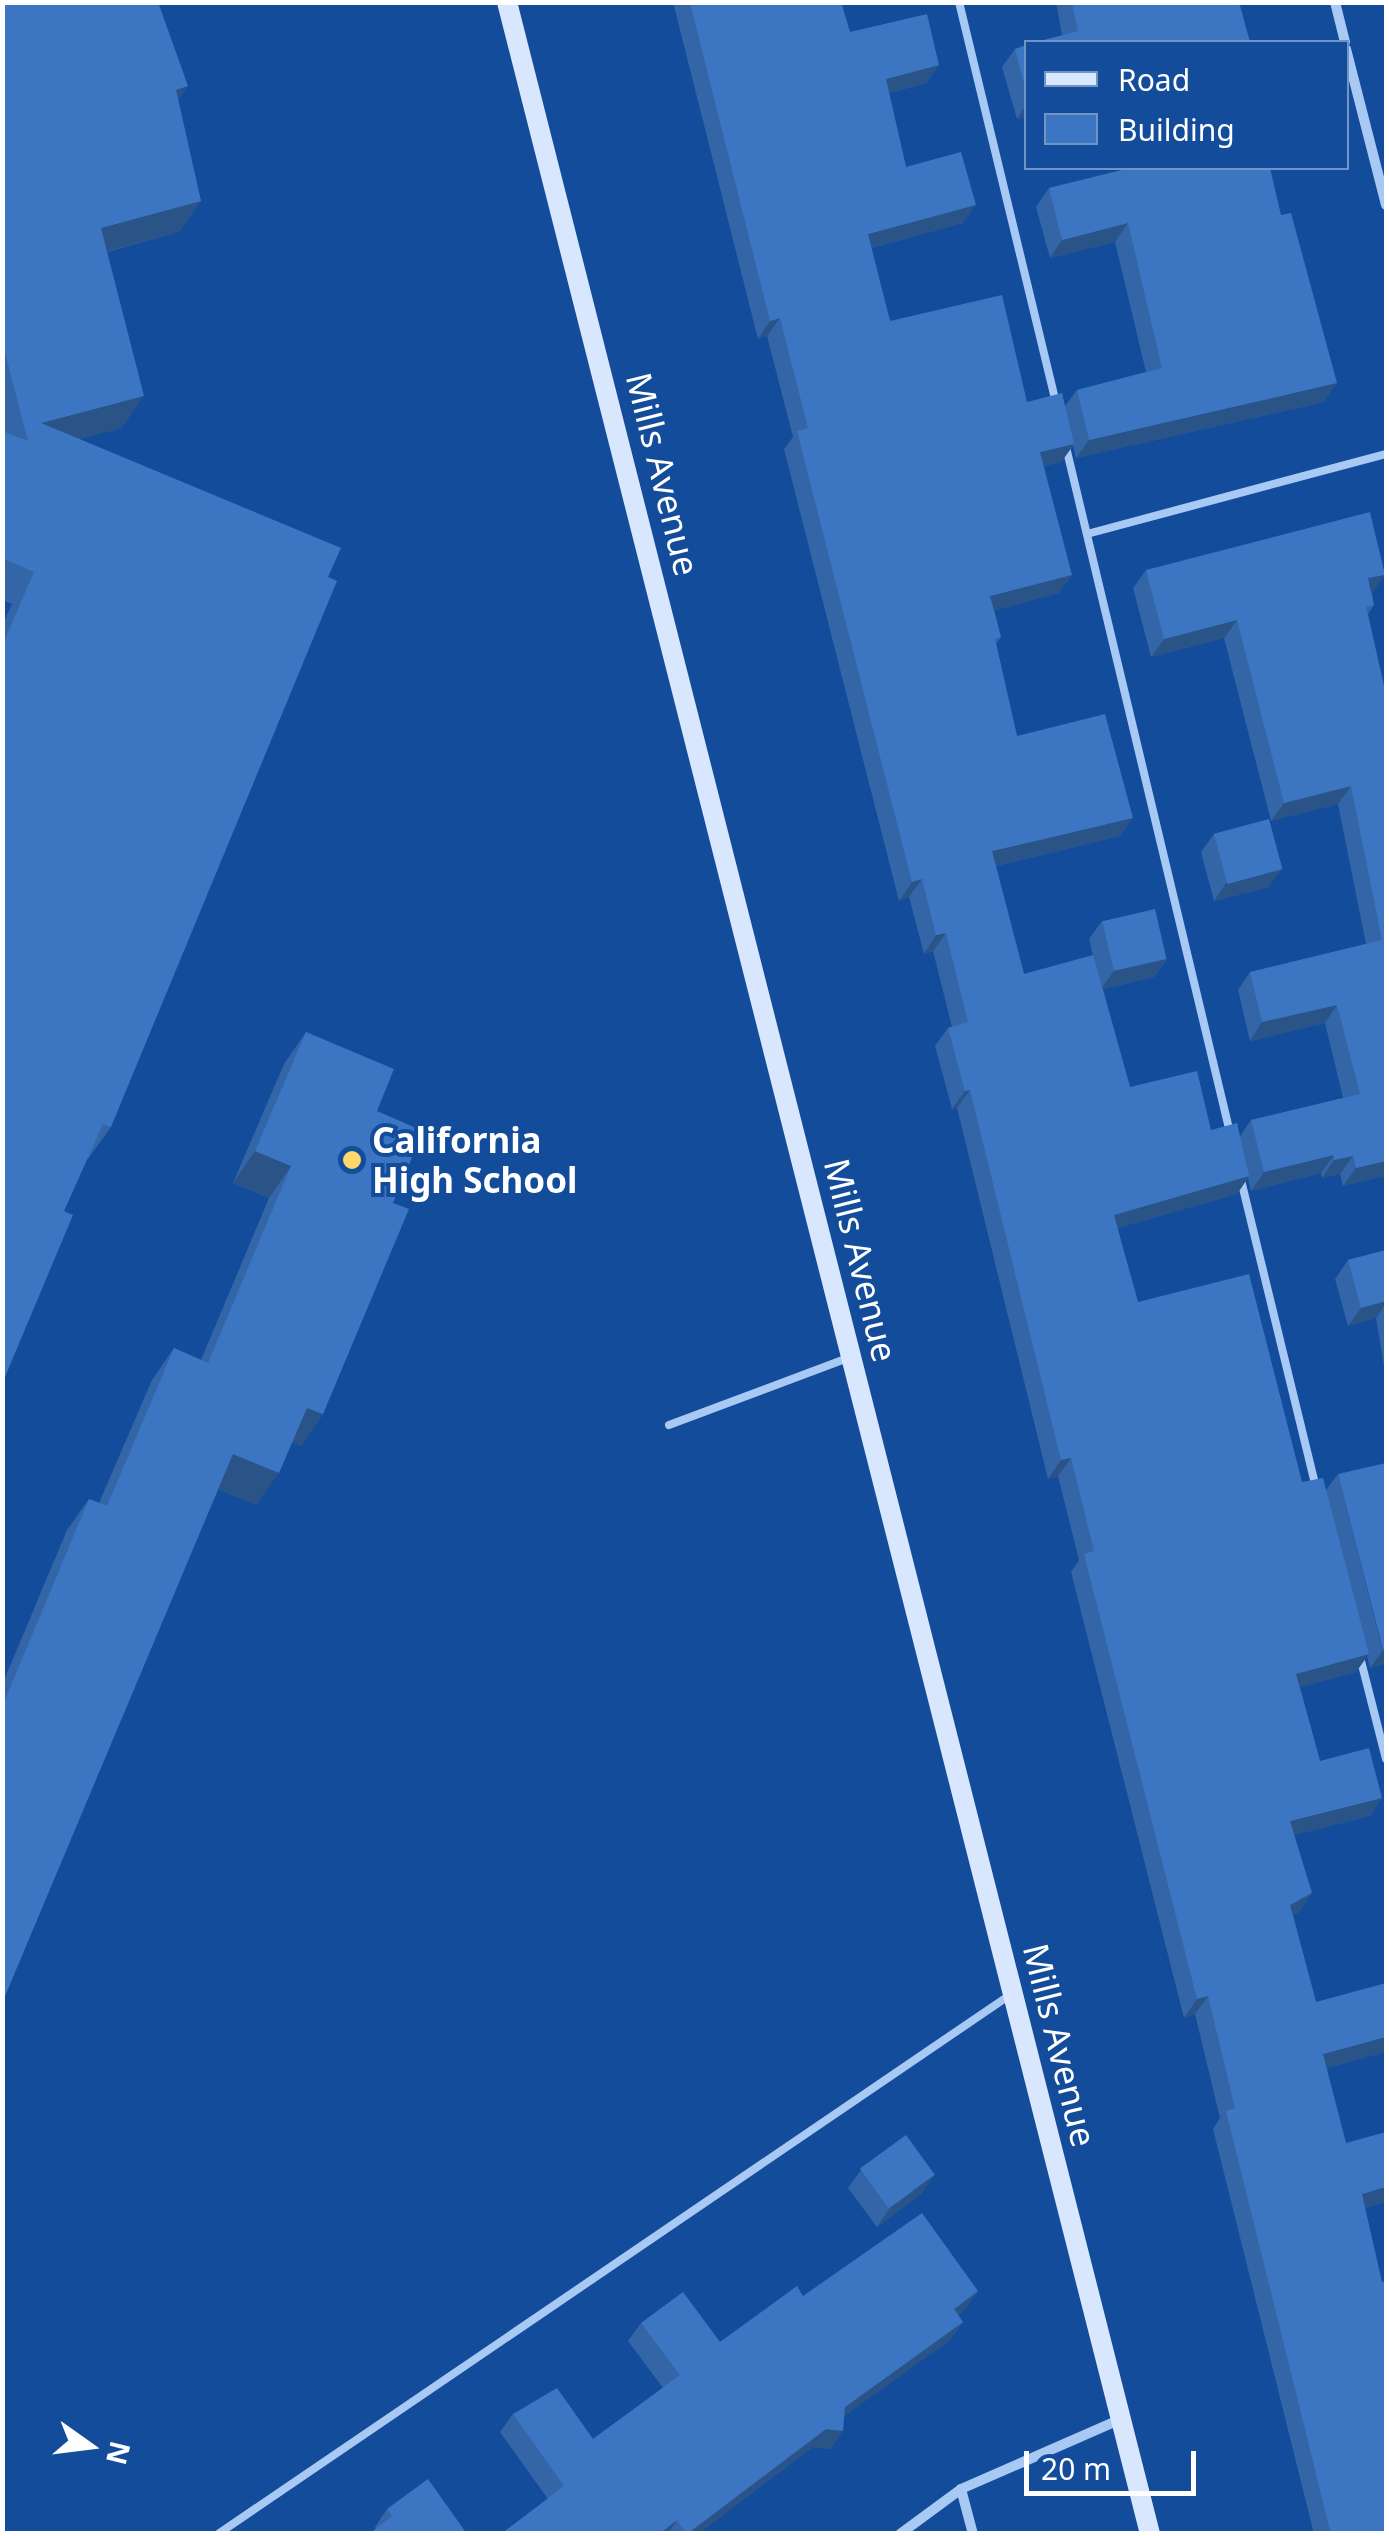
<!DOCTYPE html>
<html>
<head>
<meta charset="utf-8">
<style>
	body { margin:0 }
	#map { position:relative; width:1389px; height:2536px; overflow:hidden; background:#134c9b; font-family:"Noto Sans",sans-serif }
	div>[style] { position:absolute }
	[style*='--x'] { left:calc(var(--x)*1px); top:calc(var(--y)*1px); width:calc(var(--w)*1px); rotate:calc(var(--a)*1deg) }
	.service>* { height:8px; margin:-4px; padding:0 4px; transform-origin:4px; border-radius:4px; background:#a8c9f3 }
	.minor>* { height:10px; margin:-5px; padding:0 5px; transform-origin:5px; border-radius:5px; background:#a8c9f3 }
	.secondary>* { height:20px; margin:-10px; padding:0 10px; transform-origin:10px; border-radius:10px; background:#d8e7fd }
	.wall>* { inset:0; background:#3465a7 }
	.shaded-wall>* { inset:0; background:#2a5388 }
	.building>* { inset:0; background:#3c76c2; transform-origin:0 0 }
	.dots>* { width:28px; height:28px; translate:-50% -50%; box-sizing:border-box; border:5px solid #134c9b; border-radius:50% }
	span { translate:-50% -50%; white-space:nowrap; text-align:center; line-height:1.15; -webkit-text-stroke:8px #134c9b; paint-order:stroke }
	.street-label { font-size:35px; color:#fff }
	.poi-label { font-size:35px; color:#fff; font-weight:700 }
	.left { translate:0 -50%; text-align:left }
	.frame { position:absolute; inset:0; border:5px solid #fff; pointer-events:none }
	.legend { position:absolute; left:1024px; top:40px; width:325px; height:130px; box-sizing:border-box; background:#134c9b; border:2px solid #7194c3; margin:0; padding:12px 18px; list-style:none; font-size:30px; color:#fff }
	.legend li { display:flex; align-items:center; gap:20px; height:50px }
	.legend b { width:50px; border:2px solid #7194c3 }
	.north { position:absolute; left:40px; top:2396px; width:100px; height:100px; -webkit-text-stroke:8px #134c9b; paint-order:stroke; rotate:104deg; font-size:28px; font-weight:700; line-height:40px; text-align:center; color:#fff }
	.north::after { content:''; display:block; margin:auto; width:35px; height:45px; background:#fff; clip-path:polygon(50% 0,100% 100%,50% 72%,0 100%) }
	.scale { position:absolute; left:1024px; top:2451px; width:172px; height:45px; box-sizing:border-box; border:5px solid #fff; border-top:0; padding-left:12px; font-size:30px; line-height:35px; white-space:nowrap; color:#fff; -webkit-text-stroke:8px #134c9b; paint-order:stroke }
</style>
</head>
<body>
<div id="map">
	<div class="service">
		<div style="--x:959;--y:2;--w:414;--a:76.4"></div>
		<div style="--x:1066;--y:447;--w:705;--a:76.55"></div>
		<div style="--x:1087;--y:534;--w:310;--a:-15"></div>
		<div style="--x:1240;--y:1176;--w:321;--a:76.3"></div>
		<div style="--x:669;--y:1425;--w:191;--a:-20.5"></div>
		<div style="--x:1360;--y:1657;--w:105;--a:75.7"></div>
		<div style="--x:218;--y:2534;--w:958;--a:-34.24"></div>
	</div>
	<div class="minor">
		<div style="--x:1335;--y:2;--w:41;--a:76"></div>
		<div style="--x:1346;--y:49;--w:161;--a:75.6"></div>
		<div style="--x:961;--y:2489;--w:47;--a:75.1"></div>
		<div style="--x:900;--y:2534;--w:76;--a:-36.4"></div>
		<div style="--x:961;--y:2489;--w:175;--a:-23.6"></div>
	</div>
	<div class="secondary">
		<div style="--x:507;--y:2;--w:2612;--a:75.75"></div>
	</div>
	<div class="wall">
		<div style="clip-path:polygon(2px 2px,178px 100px,201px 201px,179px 232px,107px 252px,122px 428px,79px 439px,111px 1127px,88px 1159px,87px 1158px,64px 1211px,2px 1384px,2px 626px,12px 604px,2px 600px)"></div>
		<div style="clip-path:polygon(673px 2px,841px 2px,850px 32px,939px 65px,926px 83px,889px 93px,906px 167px,963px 223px,871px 248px,890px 321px,1027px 402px,1065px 406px,1077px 390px,1146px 372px,1115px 242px,1050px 258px,1036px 207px,1049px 188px,1130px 168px,1324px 402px,1076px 458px,1073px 446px,1061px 462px,1044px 466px,1059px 593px,994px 610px,1001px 637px,996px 644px,1017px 736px,1120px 836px,996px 866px,1024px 974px,1093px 956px,1089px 939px,1102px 921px,1167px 959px,1154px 977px,1103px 989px,1130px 1087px,1211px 1130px,1240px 1136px,1251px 1120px,1343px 1098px,1325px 1023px,1250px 1041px,1238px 990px,1250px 972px,1366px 944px,1338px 804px,1271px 821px,1224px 638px,1151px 657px,1133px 588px,1146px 570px,1372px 593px,1374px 605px,1368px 614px,1386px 695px,1386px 1181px,1385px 1176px,1343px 1186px,1340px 1174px,1322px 1178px,1321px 1173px,1251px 1191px,1248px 1178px,1237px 1194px,1117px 1228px,1138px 1302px,1302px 1482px,1326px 1490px,1338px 1474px,1386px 1664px,1370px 1668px,1367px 1656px,1356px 1672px,1300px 1687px,1320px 1761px,1382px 1798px,1370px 1816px,1294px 1835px,1299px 1912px,1293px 1915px,1316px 2002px,1386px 2052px,1326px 2068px,1346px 2143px,1386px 2202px,1365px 2208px,1386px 2534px,1314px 2534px,1213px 2129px,1220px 2118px,1195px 2014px,1184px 2018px,1071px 1572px,1079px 1560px,1058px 1476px,1048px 1479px,957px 1108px,952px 1109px,935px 1046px,948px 1028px,952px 1027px,933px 951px,924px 954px,909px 897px,899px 901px,784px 449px,793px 437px,767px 336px,758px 339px)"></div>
		<div style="clip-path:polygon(1056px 2px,1239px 2px,1062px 35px)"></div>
		<div style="clip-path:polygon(1026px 45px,1026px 117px,1017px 119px,1002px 67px,1015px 49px)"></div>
		<div style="clip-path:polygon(1214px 834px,1269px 887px,1214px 901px,1201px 852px)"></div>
		<div style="clip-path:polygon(306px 1032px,377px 1111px,393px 1203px,323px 1414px,301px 1446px,292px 1442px,256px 1505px,218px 1489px,2px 2003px,2px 1685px,67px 1530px,89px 1499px,99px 1503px,152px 1380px,174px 1348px,201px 1360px,269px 1198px,233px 1183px,284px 1064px)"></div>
		<div style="clip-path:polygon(1386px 1250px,1386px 1367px,1384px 1366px,1376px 1318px,1348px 1326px,1335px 1279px,1348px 1260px)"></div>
		<div style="clip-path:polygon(861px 2170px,922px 2193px,877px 2227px,848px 2188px)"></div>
		<div style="clip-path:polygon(978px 2291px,965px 2309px,958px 2315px,963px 2322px,950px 2340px,844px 2416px,831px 2449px,813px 2447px,698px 2534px,501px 2534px,548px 2499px,500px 2432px,513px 2414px,593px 2439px,663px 2388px,628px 2341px,641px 2323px,720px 2342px,803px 2296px)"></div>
		<div style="clip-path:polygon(387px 2509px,467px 2534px,376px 2529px,375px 2527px)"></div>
	</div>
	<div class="shaded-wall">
		<div style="clip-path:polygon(939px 65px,926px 83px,873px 97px,886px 79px)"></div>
		<div style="clip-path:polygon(188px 86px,166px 118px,176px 90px)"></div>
		<div style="clip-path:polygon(1026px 105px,1026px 117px,1017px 119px)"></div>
		<div style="clip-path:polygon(201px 201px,179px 232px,78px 259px,101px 228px)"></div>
		<div style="clip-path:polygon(976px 205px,963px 223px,855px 252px,868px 234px)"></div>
		<div style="clip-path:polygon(1128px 223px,1115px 242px,1050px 258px,1062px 240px)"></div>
		<div style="clip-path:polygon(780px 318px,767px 336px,758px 339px,770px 321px)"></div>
		<div style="clip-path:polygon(1337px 383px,1324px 402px,1076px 458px,1089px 440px)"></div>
		<div style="clip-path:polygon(144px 396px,122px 428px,19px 455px,41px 423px)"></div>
		<div style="clip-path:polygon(1074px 444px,1061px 462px,1027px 470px,1040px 452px)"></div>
		<div style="clip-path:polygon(1072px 575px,1059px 593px,978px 615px,990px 596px)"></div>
		<div style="clip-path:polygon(1385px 575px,1372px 593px,1368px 578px)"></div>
		<div style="clip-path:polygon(1237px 620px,1224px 638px,1151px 657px,1164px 639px)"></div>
		<div style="clip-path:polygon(1351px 786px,1338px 804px,1271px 821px,1284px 803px)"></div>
		<div style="clip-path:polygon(1133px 818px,1120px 836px,979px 870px,992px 851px)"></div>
		<div style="clip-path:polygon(1282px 869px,1269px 887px,1214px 901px,1226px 883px)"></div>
		<div style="clip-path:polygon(922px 879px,909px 897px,899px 901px,912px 882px)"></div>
		<div style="clip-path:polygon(946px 933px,933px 951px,924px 954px,936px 935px)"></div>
		<div style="clip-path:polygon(1167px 959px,1154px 977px,1101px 989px,1114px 971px)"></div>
		<div style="clip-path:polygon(1337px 1005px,1325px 1023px,1250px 1041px,1262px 1022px)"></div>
		<div style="clip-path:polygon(970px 1090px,957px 1108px,952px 1109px,965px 1091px)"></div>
		<div style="clip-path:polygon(255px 1151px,291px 1166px,269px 1198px,233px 1183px)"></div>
		<div style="clip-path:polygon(1334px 1155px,1321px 1173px,1251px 1191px,1264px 1172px)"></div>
		<div style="clip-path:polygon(1353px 1156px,1340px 1174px,1322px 1178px,1334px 1160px)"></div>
		<div style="clip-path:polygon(1386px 1161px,1385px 1176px,1343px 1186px,1356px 1168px)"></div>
		<div style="clip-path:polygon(1249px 1176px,1237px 1194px,1101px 1233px,1114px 1215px)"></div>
		<div style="clip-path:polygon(1386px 1301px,1386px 1303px,1376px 1318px,1348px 1326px,1361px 1308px)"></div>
		<div style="clip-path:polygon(307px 1408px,323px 1414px,301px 1446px,284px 1439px)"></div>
		<div style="clip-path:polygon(233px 1454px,279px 1473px,256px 1505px,211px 1486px)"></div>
		<div style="clip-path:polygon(1071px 1458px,1058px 1476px,1048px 1479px,1061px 1460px)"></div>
		<div style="clip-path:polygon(1386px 1649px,1386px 1664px,1370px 1668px,1383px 1650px)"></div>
		<div style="clip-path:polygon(1369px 1654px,1356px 1672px,1283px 1692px,1296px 1674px)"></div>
		<div style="clip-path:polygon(1382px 1798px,1370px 1816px,1277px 1839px,1290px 1821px)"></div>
		<div style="clip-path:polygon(1312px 1893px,1299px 1912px,1278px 1923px,1290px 1905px)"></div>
		<div style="clip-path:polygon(1208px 1996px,1195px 2014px,1184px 2018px,1197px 1999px)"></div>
		<div style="clip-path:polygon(1386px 2037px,1386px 2052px,1310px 2072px,1323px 2054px)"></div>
		<div style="clip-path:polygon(935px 2175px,922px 2193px,877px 2227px,890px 2208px)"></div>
		<div style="clip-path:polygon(1386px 2187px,1386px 2202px,1350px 2212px,1362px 2194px)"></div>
		<div style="clip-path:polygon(978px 2291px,965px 2309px,941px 2327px,954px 2309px)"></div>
		<div style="clip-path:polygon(963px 2322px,950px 2340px,832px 2425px,845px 2407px)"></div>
		<div style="clip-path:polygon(826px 2429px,843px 2431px,831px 2449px,813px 2447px,698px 2534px,687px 2534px)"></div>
		<div style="clip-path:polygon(677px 2520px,668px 2534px,659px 2534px)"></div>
	</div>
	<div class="building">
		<div style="clip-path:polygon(2px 2px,158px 2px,188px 86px,176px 90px,201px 201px,101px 228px,144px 396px,41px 423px,341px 548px,328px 577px,337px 581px,111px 1127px,103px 1124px,64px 1211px,73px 1215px,2px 1384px,2px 646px,34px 572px,2px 558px,2px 431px,28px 441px,2px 341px)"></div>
		<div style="clip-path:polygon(690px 2px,841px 2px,850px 32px,927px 14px,939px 65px,886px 79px,906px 167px,961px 152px,976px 205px,868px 234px,890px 321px,1002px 295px,1027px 402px,1062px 393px,1074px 444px,1040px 452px,1072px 575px,990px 596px,1001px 637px,995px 639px,1017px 736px,1105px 714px,1133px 818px,992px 851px,1024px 974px,1093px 955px,1130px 1087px,1197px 1071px,1211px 1130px,1237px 1123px,1249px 1176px,1114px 1215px,1138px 1302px,1249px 1274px,1302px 1482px,1323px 1478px,1369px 1654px,1296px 1674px,1320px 1761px,1369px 1748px,1382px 1798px,1290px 1821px,1312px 1893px,1290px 1905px,1316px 2002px,1386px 1983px,1386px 2037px,1323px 2054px,1346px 2143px,1386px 2132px,1386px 2187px,1362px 2194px,1382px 2282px,1386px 2281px,1386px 2534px,1331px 2534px,1226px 2111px,1235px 2108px,1208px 1996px,1197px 1999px,1084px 1554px,1094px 1551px,1071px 1458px,1061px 1460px,970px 1090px,965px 1091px,948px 1028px,968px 1022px,946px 933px,936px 935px,922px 879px,912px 882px,797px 431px,808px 428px,780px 318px,770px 321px)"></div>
		<div style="clip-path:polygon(1072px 2px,1239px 2px,1250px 42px,1036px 42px,1078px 31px)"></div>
		<div style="clip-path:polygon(1026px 45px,1026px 91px,1015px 49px)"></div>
		<div style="clip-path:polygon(1130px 168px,1270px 168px,1281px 215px,1291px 213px,1337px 383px,1089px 440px,1077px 390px,1162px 368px,1128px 223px,1062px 240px,1049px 188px)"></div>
		<div style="clip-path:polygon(1370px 512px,1385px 575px,1368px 578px,1374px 605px,1366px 607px,1386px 695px,1386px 1161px,1356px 1168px,1353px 1156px,1334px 1160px,1334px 1155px,1264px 1172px,1251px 1120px,1360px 1094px,1337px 1005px,1262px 1022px,1250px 972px,1382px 940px,1351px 786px,1284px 803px,1237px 620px,1164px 639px,1146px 570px)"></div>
		<div style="left:1269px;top:819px;width:52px;height:57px;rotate:75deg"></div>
		<div style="left:1155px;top:909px;width:51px;height:54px;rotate:77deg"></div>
		<div style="clip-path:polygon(306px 1032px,394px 1069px,377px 1111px,423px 1131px,393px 1203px,409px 1209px,323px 1414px,307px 1408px,279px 1473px,233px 1454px,2px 2003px,2px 1707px,89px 1499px,107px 1506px,174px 1348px,208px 1363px,291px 1166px,255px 1151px)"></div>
		<div style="clip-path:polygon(1386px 1250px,1386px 1301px,1361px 1308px,1348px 1260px)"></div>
		<div style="clip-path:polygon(1386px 1463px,1386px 1649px,1383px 1650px,1338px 1474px)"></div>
		<div style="left:906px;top:2135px;width:49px;height:57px;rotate:54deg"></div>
		<div style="clip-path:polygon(922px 2213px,978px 2291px,954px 2309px,963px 2322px,845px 2407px,843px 2431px,826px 2429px,687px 2534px,677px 2520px,659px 2534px,501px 2534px,564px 2486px,513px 2414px,557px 2388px,593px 2439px,680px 2375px,641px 2323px,683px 2292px,720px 2342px,797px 2286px,803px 2296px)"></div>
		<div style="clip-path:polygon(428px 2479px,467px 2534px,369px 2534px,392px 2516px,387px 2509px)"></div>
	</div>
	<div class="dots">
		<div style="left:352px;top:1160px;background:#ffd76a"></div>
	</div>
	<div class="street-label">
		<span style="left:663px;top:474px;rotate:76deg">Mills Avenue</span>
		<span style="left:861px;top:1260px;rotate:76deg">Mills Avenue</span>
		<span style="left:1060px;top:2045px;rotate:76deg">Mills Avenue</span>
	</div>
	<div class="poi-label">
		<span class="left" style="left:372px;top:1160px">California<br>High School</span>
	</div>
	<div class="frame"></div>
	<ul class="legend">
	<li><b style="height:12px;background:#d8e7fd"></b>Road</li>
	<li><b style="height:28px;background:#3c76c2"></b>Building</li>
	</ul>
	<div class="north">N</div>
	<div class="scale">20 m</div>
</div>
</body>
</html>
